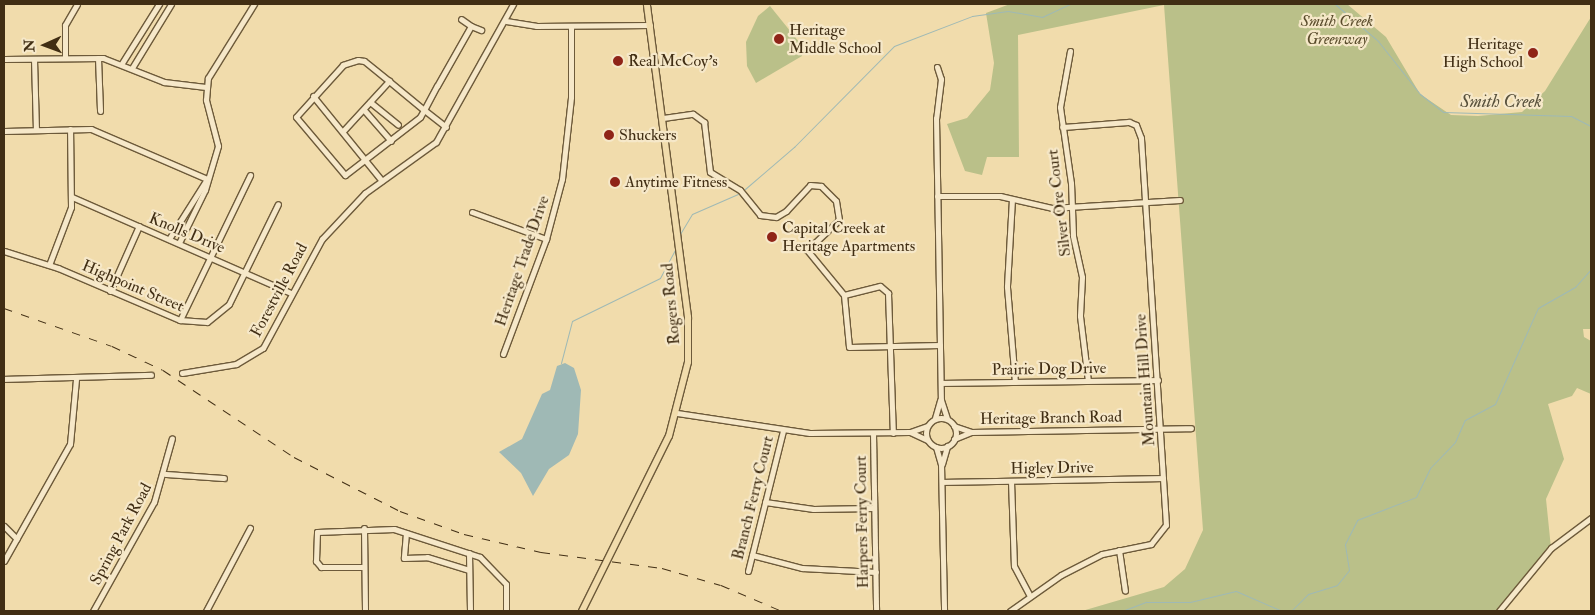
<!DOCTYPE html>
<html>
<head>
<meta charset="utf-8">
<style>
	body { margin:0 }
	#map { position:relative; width:1595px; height:615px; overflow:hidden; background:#f1dcac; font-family:"IM FELL Double Pica",serif }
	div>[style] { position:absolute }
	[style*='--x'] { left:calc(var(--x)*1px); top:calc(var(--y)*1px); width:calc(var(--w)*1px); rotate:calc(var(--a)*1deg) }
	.green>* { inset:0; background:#bac089 }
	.water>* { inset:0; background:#9fb9b5 }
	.stream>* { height:1px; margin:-0.5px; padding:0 0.5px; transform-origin:0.5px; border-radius:0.5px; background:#9fb9b5 }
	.roads { filter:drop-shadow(1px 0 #6d5a3a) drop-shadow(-1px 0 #6d5a3a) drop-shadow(0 1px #6d5a3a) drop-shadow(0 -1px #6d5a3a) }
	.minor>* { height:5px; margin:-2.5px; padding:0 2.5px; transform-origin:2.5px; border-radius:2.5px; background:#f6e8c9 }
	.minor>.ring { margin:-2.5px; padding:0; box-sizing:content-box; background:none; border:5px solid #f6e8c9; border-radius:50% }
	.major>* { height:6px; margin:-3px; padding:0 3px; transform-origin:3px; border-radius:3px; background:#f1dcac }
	.rail>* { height:1px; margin-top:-0.5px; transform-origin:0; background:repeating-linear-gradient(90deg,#412e14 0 9px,transparent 0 18px) }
	.dots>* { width:14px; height:14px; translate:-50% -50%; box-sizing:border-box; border:2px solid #f6e8c9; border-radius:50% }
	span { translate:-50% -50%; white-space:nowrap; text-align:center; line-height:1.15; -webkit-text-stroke:4.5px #f6e8c9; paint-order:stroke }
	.park-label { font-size:16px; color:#594b2b; font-style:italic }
	.poi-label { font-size:16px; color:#412e14 }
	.left { translate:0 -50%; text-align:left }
	.right { translate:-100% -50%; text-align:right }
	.street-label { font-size:16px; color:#412e14 }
	.water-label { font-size:18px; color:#58513c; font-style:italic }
	.frame { position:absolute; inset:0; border:5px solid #412e14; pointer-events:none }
	.north { position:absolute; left:20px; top:20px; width:50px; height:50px; -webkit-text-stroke:4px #f6e8c9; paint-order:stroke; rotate:268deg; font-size:14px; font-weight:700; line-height:20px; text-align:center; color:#412e14 }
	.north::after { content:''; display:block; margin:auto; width:18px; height:22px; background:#412e14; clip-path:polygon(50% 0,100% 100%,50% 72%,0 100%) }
</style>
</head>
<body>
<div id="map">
	<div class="green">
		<div style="clip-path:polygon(1010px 4px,1347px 4px,1386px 37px,1420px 94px,1451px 115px,1478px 116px,1522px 112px,1545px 91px,1591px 17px,1591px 329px,1583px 329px,1584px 337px,1591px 341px,1591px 394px,1577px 388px,1572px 396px,1548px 404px,1564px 459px,1546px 499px,1551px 548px,1499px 611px,1082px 611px,1164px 587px,1185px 569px,1203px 530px,1164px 5px,1018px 35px,1019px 157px,987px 157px,982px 175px,965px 171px,947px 124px,967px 118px,990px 90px,994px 63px,986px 13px)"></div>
		<div style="clip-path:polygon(770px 6px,803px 47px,802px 56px,756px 83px,747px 66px,746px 42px,758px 16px)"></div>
	</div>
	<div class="water">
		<div style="clip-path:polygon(565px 363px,574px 368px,581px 390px,578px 434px,569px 455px,549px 469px,533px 496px,521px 473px,499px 452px,522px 439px,542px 394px,550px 390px,557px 366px)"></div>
	</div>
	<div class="stream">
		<div style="--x:1335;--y:4;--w:57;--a:40.7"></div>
		<div style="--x:1378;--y:41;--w:68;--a:51.6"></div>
		<div style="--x:1420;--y:94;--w:29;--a:38"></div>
		<div style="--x:1443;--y:112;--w:128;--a:1.8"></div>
		<div style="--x:1571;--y:116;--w:22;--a:27"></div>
		<div style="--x:745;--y:189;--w:65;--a:-40.6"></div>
		<div style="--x:794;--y:147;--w:142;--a:-45.3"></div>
		<div style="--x:894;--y:46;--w:84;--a:-21"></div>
		<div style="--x:972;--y:16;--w:36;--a:-8"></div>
		<div style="--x:1008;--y:11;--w:35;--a:10"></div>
		<div style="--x:1042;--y:17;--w:31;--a:-25"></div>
		<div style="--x:680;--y:234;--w:23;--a:-59"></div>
		<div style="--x:692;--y:214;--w:50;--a:-23.5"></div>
		<div style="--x:561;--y:363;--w:43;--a:-75.3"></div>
		<div style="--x:572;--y:321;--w:98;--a:-26"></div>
		<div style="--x:660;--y:278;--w:34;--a:-62"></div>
		<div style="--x:1122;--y:611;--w:26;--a:-21"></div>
		<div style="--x:1146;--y:602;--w:44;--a:0"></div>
		<div style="--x:1190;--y:602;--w:47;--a:-13.4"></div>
		<div style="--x:1236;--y:591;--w:50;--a:23.5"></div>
		<div style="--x:1291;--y:611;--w:24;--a:-45"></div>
		<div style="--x:1308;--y:594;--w:30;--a:-17"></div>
		<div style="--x:1337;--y:585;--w:19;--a:-51"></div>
		<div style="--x:1349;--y:570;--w:26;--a:-99"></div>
		<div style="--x:1345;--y:544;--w:27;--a:-63"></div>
		<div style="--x:1357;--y:520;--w:63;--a:-21.3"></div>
		<div style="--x:1416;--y:497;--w:32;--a:-64"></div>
		<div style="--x:1430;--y:468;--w:36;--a:-46"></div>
		<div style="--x:1455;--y:442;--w:24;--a:-66"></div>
		<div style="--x:1465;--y:420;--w:34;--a:-28"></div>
		<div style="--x:1495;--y:404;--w:105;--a:-65.9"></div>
		<div style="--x:1538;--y:308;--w:43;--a:-29.6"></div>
		<div style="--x:1575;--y:287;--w:24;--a:-48"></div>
	</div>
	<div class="roads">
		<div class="minor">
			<div style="--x:506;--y:21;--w:30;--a:9"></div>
			<div style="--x:536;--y:26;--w:114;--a:-0.5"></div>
			<div style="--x:471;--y:26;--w:11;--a:22"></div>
			<div style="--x:1070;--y:51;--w:57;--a:100.1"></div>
			<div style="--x:1060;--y:107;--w:77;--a:81.8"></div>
			<div style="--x:1071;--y:183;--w:53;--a:87.8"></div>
			<div style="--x:1073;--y:236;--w:42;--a:77.6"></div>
			<div style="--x:1082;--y:277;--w:39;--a:93"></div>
			<div style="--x:1080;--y:316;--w:65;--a:83"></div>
			<div style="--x:65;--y:58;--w:33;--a:-90"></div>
			<div style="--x:65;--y:25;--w:24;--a:-60"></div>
			<div style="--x:98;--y:58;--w:53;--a:87.8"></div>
			<div style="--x:4;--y:59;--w:99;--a:-0.6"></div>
			<div style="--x:103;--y:58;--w:66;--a:21.5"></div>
			<div style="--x:164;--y:82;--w:42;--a:6.8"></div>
			<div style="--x:34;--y:59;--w:71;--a:88.4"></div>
			<div style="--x:122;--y:63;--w:70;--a:-57.9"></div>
			<div style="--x:937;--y:67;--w:13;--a:72"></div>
			<div style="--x:941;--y:79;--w:39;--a:97"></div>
			<div style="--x:936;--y:118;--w:282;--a:89"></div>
			<div style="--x:941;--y:400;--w:19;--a:72"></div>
			<div style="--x:132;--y:68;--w:75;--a:-58.6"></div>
			<div style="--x:313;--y:96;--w:109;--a:50.9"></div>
			<div style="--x:370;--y:102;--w:36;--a:39"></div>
			<div style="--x:364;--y:110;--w:41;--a:48.9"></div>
			<div style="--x:663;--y:118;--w:30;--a:-8"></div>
			<div style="--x:693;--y:114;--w:14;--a:36"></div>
			<div style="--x:704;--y:122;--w:50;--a:83.2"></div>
			<div style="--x:710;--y:172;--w:35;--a:31"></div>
			<div style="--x:740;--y:190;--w:32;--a:51"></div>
			<div style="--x:760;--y:215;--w:16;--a:7"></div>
			<div style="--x:776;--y:217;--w:12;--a:-31"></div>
			<div style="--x:786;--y:211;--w:35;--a:-47"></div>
			<div style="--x:810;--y:185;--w:11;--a:5"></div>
			<div style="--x:821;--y:186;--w:21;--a:45"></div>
			<div style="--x:836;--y:201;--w:19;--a:81"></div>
			<div style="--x:839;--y:220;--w:44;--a:136.8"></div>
			<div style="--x:807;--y:250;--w:58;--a:50.6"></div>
			<div style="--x:844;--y:295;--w:52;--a:84.5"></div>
			<div style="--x:849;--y:347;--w:91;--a:-1.3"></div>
			<div style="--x:446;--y:127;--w:28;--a:-142"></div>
			<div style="--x:424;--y:110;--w:45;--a:-140.4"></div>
			<div style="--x:389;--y:81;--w:32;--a:-141"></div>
			<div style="--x:364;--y:61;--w:6;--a:-171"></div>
			<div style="--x:358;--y:60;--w:16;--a:162"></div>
			<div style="--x:343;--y:65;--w:70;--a:132.1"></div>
			<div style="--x:296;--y:117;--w:76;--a:49.8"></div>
			<div style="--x:345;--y:175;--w:95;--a:-37.7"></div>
			<div style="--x:420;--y:117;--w:8;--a:-60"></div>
			<div style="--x:424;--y:110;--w:27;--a:-62"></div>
			<div style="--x:437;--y:86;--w:69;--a:-60.5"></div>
			<div style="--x:471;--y:26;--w:12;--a:-145"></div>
			<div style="--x:344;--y:130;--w:67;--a:-47.4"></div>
			<div style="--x:4;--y:131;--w:87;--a:-1.3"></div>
			<div style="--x:91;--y:129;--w:126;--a:23.3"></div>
			<div style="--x:937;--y:196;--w:63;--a:0"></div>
			<div style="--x:1000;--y:196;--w:53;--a:13"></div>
			<div style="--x:1052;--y:208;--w:128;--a:-3.6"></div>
			<div style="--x:72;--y:197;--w:239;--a:23.7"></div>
			<div style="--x:1012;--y:199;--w:88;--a:93.3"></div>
			<div style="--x:1007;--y:287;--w:95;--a:85.2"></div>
			<div style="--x:472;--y:212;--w:79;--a:20"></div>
			<div style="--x:169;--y:239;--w:71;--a:-57.7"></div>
			<div style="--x:179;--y:243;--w:59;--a:-63.9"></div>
			<div style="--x:205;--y:190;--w:46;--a:-73.5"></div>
			<div style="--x:218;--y:146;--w:48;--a:-104.6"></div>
			<div style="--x:206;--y:100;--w:22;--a:-85"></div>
			<div style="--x:208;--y:78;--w:87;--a:-58.1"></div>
			<div style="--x:4;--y:251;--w:57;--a:17.5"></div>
			<div style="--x:58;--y:268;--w:133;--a:23.1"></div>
			<div style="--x:180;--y:320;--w:27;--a:4"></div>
			<div style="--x:207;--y:322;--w:28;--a:-39"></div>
			<div style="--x:229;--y:304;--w:111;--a:-63.9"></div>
			<div style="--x:49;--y:265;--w:62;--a:-69.2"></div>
			<div style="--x:71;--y:207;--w:78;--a:-90.7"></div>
			<div style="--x:110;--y:291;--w:71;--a:-66"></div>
			<div style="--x:844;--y:295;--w:37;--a:-14"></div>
			<div style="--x:880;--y:286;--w:11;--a:41"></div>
			<div style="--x:888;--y:293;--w:140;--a:88"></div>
			<div style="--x:180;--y:320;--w:161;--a:-64.2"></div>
			<div style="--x:503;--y:354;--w:123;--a:-69.5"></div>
			<div style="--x:546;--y:239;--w:62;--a:-75.1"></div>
			<div style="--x:562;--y:179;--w:82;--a:-83.7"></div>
			<div style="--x:571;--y:97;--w:70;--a:-90"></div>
			<div style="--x:182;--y:373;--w:55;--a:-9.5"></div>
			<div style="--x:236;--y:364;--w:31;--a:-31"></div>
			<div style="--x:263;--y:348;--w:124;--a:-61.6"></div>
			<div style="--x:322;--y:239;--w:63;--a:-46.9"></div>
			<div style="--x:365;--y:193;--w:87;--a:-35.7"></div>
			<div style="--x:436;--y:142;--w:158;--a:-60.8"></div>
			<div style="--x:4;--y:379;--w:147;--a:-1.6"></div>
			<div style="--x:941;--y:383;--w:217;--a:-0.8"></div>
			<div style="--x:677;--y:413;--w:134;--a:8.6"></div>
			<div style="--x:810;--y:433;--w:100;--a:-0.6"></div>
			<div style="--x:910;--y:432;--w:18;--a:-19"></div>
			<div class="ring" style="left:926px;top:418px;width:25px;height:25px"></div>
			<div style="--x:935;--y:418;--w:19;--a:-74"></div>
			<div style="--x:954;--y:426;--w:18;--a:19"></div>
			<div style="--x:910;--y:432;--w:19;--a:25"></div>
			<div style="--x:873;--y:433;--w:178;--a:89"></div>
			<div style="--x:954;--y:439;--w:18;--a:-22"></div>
			<div style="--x:971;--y:432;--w:220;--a:-1"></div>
			<div style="--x:936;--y:447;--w:18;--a:74"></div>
			<div style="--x:941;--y:464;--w:147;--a:88.8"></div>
			<div style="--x:942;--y:464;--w:19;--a:-74"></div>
			<div style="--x:165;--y:474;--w:59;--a:3.9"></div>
			<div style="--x:1011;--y:481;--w:85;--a:88"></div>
			<div style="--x:1014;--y:566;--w:34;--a:62"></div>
			<div style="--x:942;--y:482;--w:221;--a:-1"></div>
			<div style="--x:765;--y:502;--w:49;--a:8.3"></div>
			<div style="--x:813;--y:509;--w:61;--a:-0.9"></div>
			<div style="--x:4;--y:526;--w:18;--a:45"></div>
			<div style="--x:364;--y:528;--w:83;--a:89.3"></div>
			<div style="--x:406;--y:533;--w:25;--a:95"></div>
			<div style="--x:404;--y:558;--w:23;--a:-2"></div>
			<div style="--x:427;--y:557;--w:44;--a:17.2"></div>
			<div style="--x:1119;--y:550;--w:41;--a:81.7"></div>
			<div style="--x:469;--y:553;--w:58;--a:89"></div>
			<div style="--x:752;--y:555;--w:52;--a:14.6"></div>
			<div style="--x:802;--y:568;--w:74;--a:3.1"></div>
			<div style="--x:4;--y:561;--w:134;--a:-60.6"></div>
			<div style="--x:70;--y:444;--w:65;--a:-84.7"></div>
			<div style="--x:364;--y:567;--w:43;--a:180"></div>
			<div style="--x:321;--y:567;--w:8;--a:-130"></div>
			<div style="--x:316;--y:561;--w:29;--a:-88"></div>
			<div style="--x:317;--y:532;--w:77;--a:-2.2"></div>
			<div style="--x:394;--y:529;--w:90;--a:18"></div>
			<div style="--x:480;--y:557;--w:37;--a:46"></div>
			<div style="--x:506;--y:584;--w:27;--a:90"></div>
			<div style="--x:748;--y:571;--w:144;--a:-76"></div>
			<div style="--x:93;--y:611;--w:125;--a:-60.8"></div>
			<div style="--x:154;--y:502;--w:66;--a:-74.3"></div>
			<div style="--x:206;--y:611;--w:94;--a:-62.1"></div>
			<div style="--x:1010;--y:611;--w:62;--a:-35.2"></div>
			<div style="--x:1061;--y:575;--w:46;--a:-27.1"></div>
			<div style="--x:1102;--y:554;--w:50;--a:-11.5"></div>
			<div style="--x:1151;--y:544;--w:24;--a:-52"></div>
			<div style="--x:1166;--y:525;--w:388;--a:-93.7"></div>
			<div style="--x:1141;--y:138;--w:14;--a:-111"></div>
			<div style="--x:1136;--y:125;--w:8;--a:-157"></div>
			<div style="--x:1129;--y:122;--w:67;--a:175.7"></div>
			<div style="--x:1499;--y:611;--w:82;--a:-50.5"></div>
			<div style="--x:1551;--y:548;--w:50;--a:-36.9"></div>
		</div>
		<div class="major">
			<div style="--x:582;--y:611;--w:195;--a:-63.6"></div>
			<div style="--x:669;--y:436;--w:76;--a:-75.6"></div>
			<div style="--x:688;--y:362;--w:45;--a:-90"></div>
			<div style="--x:688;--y:317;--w:316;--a:-97.5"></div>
		</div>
	</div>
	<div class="rail">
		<div style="--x:4;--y:308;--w:114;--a:19.4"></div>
		<div style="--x:112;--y:346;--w:56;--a:25.2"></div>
		<div style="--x:163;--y:370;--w:157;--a:33.6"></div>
		<div style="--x:294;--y:457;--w:119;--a:27"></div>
		<div style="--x:400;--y:511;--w:68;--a:19.8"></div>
		<div style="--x:464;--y:534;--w:79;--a:13.2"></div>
		<div style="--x:541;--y:552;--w:122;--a:7.5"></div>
		<div style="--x:662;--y:568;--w:61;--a:16.1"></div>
		<div style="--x:721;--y:585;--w:66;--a:23.1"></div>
	</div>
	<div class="dots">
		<div style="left:779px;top:39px;background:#8f2418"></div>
		<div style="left:1533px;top:53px;background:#8f2418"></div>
		<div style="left:618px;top:61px;background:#8f2418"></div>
		<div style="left:609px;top:135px;background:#8f2418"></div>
		<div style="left:615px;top:182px;background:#8f2418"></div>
		<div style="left:772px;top:237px;background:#8f2418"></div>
	</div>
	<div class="park-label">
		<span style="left:1337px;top:30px">Smith Creek<br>Greenway</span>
	</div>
	<div class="poi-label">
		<span class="left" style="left:789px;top:39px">Heritage<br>Middle School</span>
		<span class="right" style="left:1523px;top:53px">Heritage<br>High School</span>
		<span class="left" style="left:628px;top:61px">Real McCoy's</span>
		<span class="left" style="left:619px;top:135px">Shuckers</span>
		<span class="left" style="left:625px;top:182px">Anytime Fitness</span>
		<span class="left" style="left:782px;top:237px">Capital Creek at<br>Heritage Apartments</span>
	</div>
	<div class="street-label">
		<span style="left:1059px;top:203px;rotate:-97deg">Silver Ore Court</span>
		<span style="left:187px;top:233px;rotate:23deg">Knolls Drive</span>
		<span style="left:522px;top:261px;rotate:-71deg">Heritage Trade Drive</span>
		<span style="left:133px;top:286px;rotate:23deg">Highpoint Street</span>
		<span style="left:279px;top:290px;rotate:-62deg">Forestville Road</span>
		<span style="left:671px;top:304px;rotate:-95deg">Rogers Road</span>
		<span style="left:1049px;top:369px;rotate:-1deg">Prairie Dog Drive</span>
		<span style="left:1145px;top:380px;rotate:-94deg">Mountain Hill Drive</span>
		<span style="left:1051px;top:418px;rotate:-1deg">Heritage Branch Road</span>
		<span style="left:1052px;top:468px;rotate:-1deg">Higley Drive</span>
		<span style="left:753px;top:498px;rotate:-76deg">Branch Ferry Court</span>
		<span style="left:862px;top:522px;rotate:-91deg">Harpers Ferry Court</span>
		<span style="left:121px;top:534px;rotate:-62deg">Spring Park Road</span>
	</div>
	<div class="water-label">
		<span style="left:1501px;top:102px">Smith Creek</span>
	</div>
	<div class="frame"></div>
	<div class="north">N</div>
</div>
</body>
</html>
